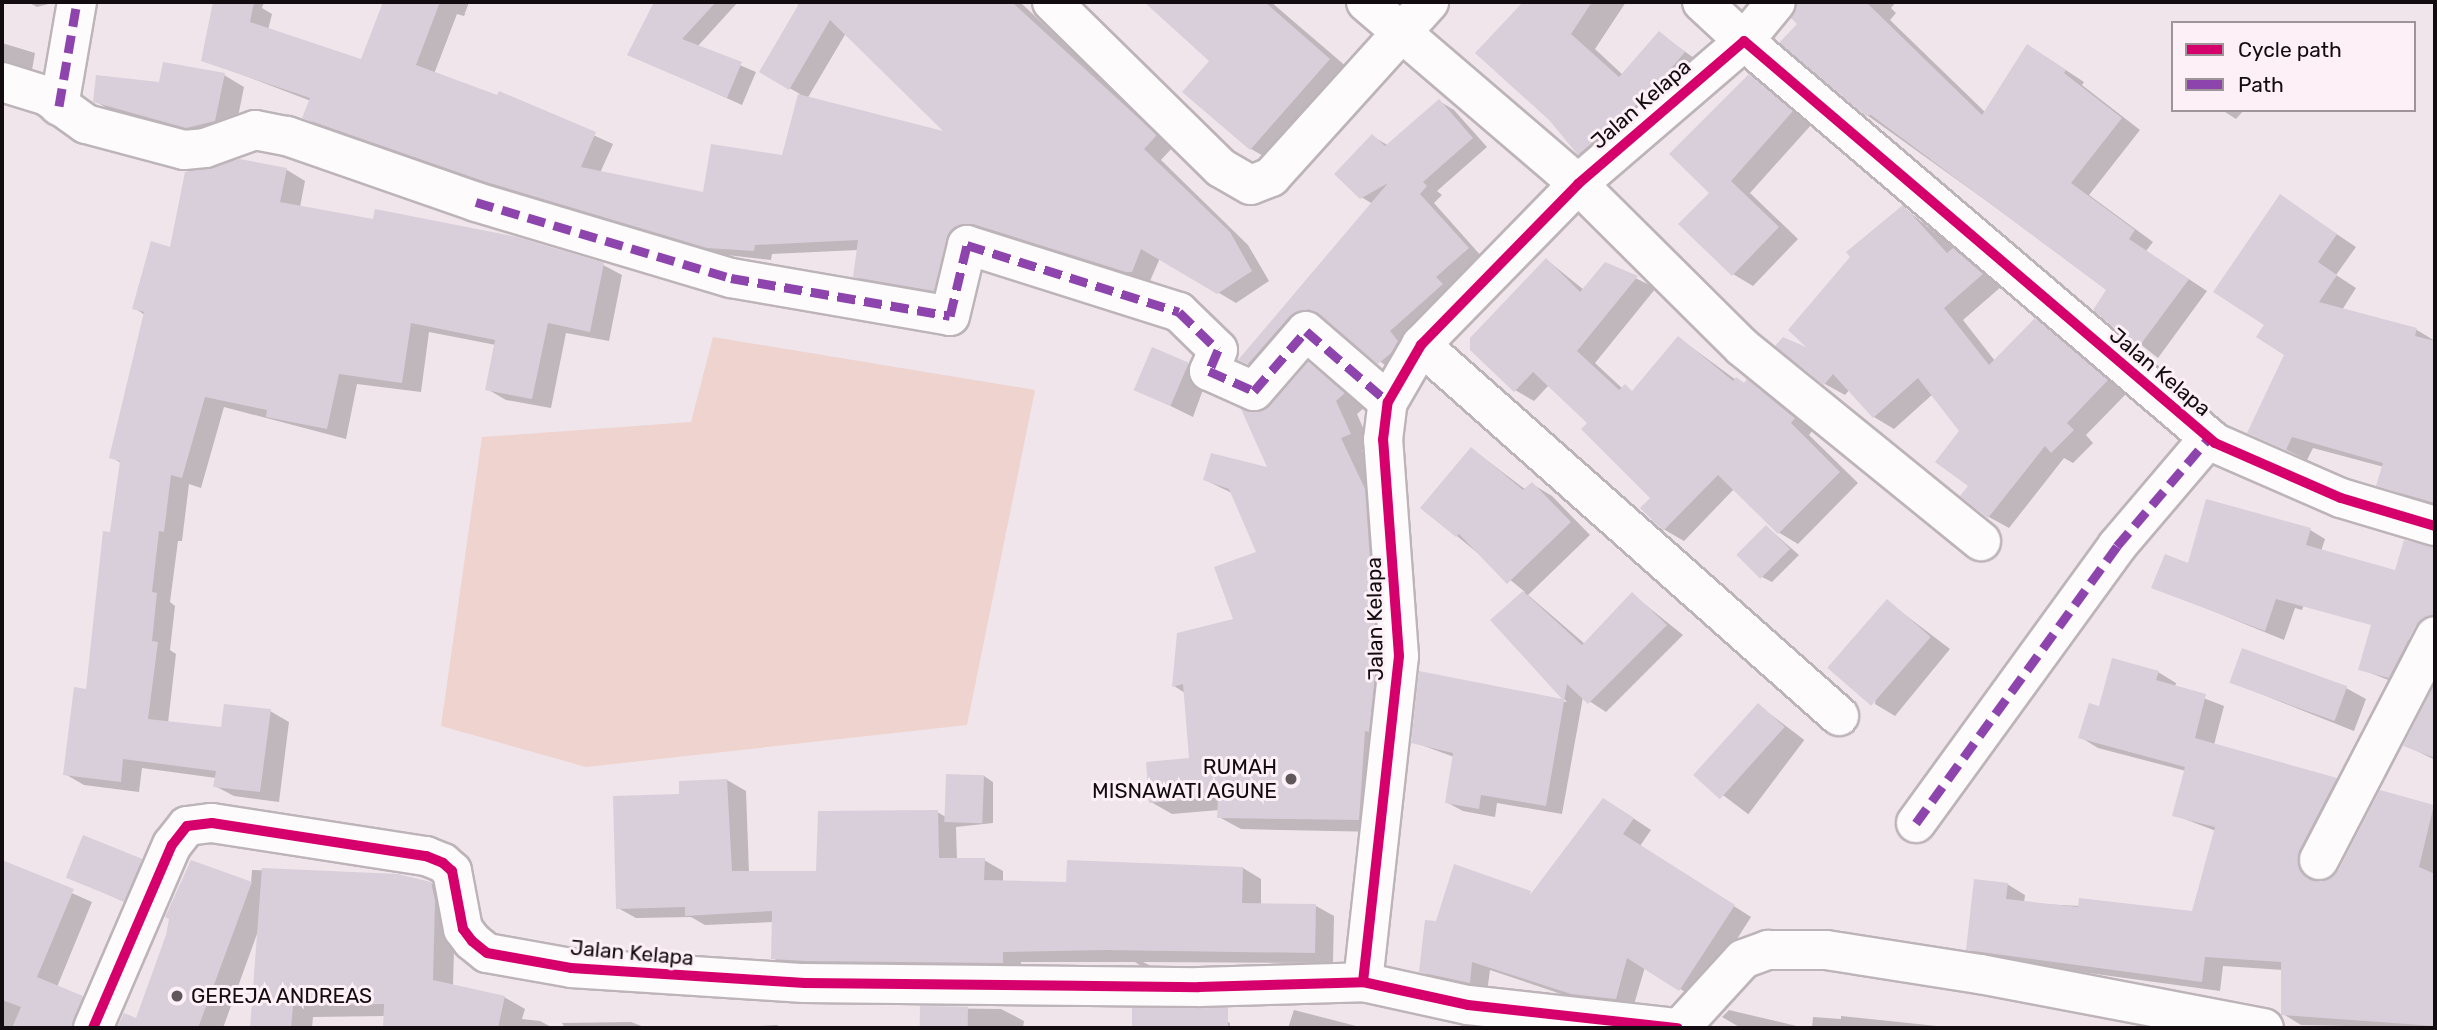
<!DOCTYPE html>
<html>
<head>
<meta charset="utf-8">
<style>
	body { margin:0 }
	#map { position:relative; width:2437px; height:1030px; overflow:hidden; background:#f0e5eb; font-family:Rubik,sans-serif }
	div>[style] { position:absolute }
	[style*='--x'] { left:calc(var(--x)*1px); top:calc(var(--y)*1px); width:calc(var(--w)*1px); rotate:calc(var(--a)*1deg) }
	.green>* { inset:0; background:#eed3ce }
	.shadow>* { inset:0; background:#0003; transform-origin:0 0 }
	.building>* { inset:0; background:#d9cfda; transform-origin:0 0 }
	.roads { filter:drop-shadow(2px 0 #bdb4b9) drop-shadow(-2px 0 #bdb4b9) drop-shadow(0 2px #bdb4b9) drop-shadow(0 -2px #bdb4b9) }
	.street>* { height:38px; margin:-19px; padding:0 19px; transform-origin:19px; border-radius:19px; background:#fdfbfc }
	.quiet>* { height:9px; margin-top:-4.5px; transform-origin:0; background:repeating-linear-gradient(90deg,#8e44ad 0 18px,transparent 0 27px) }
	.cycleway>* { height:10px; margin:-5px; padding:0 5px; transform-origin:5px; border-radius:5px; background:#d6006c }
	.dots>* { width:19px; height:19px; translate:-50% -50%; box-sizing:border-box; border:4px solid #fdf0f7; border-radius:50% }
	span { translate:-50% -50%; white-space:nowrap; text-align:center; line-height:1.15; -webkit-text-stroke:6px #fdf0f7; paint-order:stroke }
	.street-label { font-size:21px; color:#120b0f }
	.poi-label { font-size:21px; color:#120b0f }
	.right { translate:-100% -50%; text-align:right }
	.left { translate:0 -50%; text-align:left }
	.frame { position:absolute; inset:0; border:4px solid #120b0f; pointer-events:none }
	.legend { position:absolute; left:2171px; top:21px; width:245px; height:91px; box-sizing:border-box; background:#fdf0f7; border:2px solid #9f949a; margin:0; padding:9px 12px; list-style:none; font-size:21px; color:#120b0f }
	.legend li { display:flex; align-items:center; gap:14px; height:35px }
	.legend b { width:35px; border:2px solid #9f949a }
</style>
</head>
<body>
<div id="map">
	<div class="green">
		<div style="clip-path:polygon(713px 337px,1035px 390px,967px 725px,586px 767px,441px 726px,482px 437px,691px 422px)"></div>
	</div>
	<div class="shadow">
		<div style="clip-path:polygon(28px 2px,56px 2px,37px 7px)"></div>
		<div style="clip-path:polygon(evenodd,215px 2px,264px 2px,262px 8px,272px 14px,268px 30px,362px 61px,385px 2px,469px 2px,464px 16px,457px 14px,434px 74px,498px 97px,500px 93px,613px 144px,600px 173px,704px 194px,783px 157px,800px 94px,761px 72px,800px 6px,795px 2px,1020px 2px,1173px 147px,1161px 160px,1248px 245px,1269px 281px,1236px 303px,1160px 258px,1150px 281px,1145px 282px,981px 233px,951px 300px,872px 286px,855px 276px,858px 250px,772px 254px,771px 260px,727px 255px,502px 191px,322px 128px,304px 117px,311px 101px,203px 60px,215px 2px,846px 33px,948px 134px,807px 99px,846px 33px)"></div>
		<div style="clip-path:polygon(660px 2px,738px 2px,697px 47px,756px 72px,742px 105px,629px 54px)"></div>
		<div style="clip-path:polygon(1146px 2px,1271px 2px,1355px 74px,1277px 164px,1251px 149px,1185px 91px,1211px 61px)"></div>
		<div style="clip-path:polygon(1525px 2px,1626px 2px,1595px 49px,1623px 75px,1659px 33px,1708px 68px,1604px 168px,1579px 154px,1550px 119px,1477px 53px)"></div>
		<div style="clip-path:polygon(1801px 2px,1896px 2px,1891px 8px,1896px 13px,1890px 20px,1985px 112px,2046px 57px,2084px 82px,2082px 85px,2140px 130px,2089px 195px,2153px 242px,2146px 251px,2207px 291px,2158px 358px,2095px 309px,2109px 289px,1867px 115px,1800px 24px)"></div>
		<div style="clip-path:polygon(2px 43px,35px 53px,32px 70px,9px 65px,2px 69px)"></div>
		<div style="clip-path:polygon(224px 75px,244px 87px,235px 132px,207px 138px,115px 113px,95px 101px,160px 84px)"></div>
		<div style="clip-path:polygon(1749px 76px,1812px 124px,1750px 193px,1798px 239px,1753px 286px,1733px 274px,1711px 192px)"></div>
		<div style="clip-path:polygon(1439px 101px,1454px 110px,1487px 147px,1437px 191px,1442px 195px,1434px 203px,1483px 258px,1451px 286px,1457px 293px,1394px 372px,1323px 318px,1306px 324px,1255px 368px,1240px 359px,1373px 204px,1361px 197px,1372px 136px,1389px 146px)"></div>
		<div style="clip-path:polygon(2222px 110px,2244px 110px,2236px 119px)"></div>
		<div style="clip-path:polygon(240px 161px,287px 170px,305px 181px,300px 207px,603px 265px,622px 275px,609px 341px,566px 333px,551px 408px,506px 400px,487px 389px,496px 345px,429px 332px,421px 392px,357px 384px,346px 439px,224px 407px,201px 488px,189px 484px,182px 541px,178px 541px,170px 602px,175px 606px,170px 650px,176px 654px,168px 723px,223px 729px,270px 711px,289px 722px,279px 802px,234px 796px,215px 786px,216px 778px,142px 768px,139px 792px,84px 785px,65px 774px,88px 691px,112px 534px,121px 463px,111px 457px,145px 315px,134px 308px,172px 249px)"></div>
		<div style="clip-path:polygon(2281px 197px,2356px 247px,2336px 275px,2356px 288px,2342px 310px,2417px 330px,2435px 341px,2435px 507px,2379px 485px,2384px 467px,2313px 448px,2307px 460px,2249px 432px,2286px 355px,2267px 325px)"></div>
		<div style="clip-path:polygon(1903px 207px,2002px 286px,1963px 320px,1995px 361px,2035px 320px,2127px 393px,2086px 435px,2093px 443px,2073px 463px,2064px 458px,2009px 528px,1989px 517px,1970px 486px,1961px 431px,1933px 394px,1894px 429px,1874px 417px,1850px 389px,1845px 395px,1825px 384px,1813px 352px)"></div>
		<div style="clip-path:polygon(1547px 260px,1584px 290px,1606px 264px,1656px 288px,1595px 363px,1623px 389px,1634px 392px,1679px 338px,1736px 380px,1767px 393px,1813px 430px,1809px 435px,1858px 483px,1798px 544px,1778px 532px,1734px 489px,1684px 541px,1665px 530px,1643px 508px,1652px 498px,1590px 423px,1549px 385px,1534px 401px,1515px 390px)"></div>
		<div style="clip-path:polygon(1188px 364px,1208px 376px,1193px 417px,1136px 389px)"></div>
		<div style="clip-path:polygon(1309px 364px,1365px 407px,1357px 414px,1371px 446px,1362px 450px,1386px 503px,1380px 832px,1241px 829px,1219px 817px,1219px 810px,1172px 814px,1151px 802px,1191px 759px,1185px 693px,1174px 686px,1235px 621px,1259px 553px,1234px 494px,1205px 480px,1270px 470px,1258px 414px,1271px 407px)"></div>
		<div style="clip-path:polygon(1472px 449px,1526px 490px,1532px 484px,1552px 496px,1590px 535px,1528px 595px,1585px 644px,1632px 594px,1683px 635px,1606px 712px,1583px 697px,1562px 814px,1497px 803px,1495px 817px,1463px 811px,1446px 802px,1454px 757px,1413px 742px,1421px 674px,1567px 702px,1492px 620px,1525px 592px,1457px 536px)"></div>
		<div style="clip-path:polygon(1767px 527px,1799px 555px,1772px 582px,1762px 577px)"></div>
		<div style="clip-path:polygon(2307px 528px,2325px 539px,2302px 610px,2295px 608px,2284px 640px,2154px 587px,2189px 566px)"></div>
		<div style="clip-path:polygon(1887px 601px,1950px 649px,1895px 716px,1875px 704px)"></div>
		<div style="clip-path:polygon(2373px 624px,2429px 649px,2409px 688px,2360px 669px)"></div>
		<div style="clip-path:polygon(2158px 672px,2176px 683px,2175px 687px,2224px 706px,2214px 745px,2336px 779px,2354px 789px,2315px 871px,2319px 884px,2435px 808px,2435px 1028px,2301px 1025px,2283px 1014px,2283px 970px,2223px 966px,2220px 991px,1986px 959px,1968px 949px,2007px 884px,2025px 895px,2024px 903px,2193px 912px,2216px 831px,2174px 815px,2186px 771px,2098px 748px,2080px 737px,2100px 708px)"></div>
		<div style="clip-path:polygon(2231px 682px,2346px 688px,2366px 699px,2354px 731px)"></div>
		<div style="clip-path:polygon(2435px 687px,2435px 760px,2405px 745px)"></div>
		<div style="left:1758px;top:705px;width:58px;height:93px;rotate:37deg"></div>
		<div style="clip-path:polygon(984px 776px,993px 782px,993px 823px,956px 827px,957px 860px,984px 860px,1003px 871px,1003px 882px,1068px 884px,1243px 868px,1261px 879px,1261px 905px,1316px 906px,1334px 916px,1333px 963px,1143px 962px,1165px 973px,1152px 973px,1135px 962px,1021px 962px,1021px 973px,791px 969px,773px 958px,773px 922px,705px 925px,691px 917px,636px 918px,618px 908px,681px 795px,727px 780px,746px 791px,749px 873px,818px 873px,937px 812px,946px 817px)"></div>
		<div style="clip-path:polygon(1621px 810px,1651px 830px,1640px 846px,1751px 917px,1698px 1000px,1645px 967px,1633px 1008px,1591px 1004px,1490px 970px,1487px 992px,1439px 981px,1421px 971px,1437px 922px,1533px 894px)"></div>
		<div style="left:84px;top:838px;width:84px;height:42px;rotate:24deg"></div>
		<div style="clip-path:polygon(2px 862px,92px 902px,57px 987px,102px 1009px,95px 1028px,2px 1028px)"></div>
		<div style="clip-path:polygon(252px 870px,397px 876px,431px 883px,451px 895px,455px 914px,453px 986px,504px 997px,525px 1009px,522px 1019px,540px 1021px,553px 1028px,388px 1028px,385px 1016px,313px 1017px,312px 1028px,251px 1028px,277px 914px,266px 909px,223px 1028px,118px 1028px,124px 1015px,137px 1020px,251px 884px)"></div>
		<div style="clip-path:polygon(922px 1008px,1001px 1009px,1024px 1021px,1023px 1028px,922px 1028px)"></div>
		<div style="clip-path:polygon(1134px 1010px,1208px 1010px,1230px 1023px,1230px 1028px,1134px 1028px)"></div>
		<div style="clip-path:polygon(1294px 1010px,1364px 1028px,1288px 1028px)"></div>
		<div style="clip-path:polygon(1729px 1010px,1805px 1028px,1741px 1028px,1722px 1017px)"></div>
		<div style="clip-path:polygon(1841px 1016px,1947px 1027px,1950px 1028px,1812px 1028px,1813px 1017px,1841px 1019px)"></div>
		<div style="clip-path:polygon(631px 1022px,647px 1028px,565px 1028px,562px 1023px)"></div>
		<div style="clip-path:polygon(777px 1025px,782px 1028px,722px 1028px)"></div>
	</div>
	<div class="building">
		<div style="clip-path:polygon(213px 2px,254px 2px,250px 22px,361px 59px,383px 2px,440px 2px,416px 65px,497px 95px,499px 91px,596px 132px,581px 167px,703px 192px,711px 144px,782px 155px,798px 94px,943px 131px,830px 20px,789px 90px,759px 72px,800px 2px,1012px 2px,1157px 135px,1144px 149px,1230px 232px,1252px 271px,1217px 294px,1141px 249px,1132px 272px,1126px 272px,973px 224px,951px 230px,934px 291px,853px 277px,858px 240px,755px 245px,754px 251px,707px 248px,483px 181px,302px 118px,310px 98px,201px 61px)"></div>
		<div style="clip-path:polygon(654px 2px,716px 2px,682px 39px,742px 62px,727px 98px,627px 55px)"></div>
		<div style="clip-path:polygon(1144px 2px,1265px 2px,1330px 59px,1250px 150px,1182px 92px,1209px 61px)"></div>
		<div style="clip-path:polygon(1523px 2px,1592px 2px,1571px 34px,1619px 77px,1659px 31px,1685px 52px,1650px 93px,1578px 155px,1549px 120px,1475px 53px)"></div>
		<div style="clip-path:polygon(1797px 2px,1866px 2px,1982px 115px,2027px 44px,2066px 70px,2064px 73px,2122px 118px,2071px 183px,2135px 230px,2129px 239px,2189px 279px,2138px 348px,2093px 310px,2106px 290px,1871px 115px,1866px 116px,1779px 43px,1797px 24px,1791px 18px)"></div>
		<div style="clip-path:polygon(163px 62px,225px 73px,215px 121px,186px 128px,93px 102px,96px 75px,159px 82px)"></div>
		<div style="clip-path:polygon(1749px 74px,1793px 111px,1731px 181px,1779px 227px,1732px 276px,1678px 224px,1709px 193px,1669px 154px)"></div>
		<div style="clip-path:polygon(1439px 99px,1473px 138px,1423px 182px,1427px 186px,1420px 194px,1469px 248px,1436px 277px,1443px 284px,1390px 331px,1398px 341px,1391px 353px,1378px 364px,1309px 309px,1290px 316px,1248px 364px,1238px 360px,1388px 183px,1360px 199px,1334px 174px,1372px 134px,1385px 146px)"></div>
		<div style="clip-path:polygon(240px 159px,287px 168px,280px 202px,373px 219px,375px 209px,517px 237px,604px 263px,590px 332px,548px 323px,532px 399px,485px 390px,495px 340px,411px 323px,402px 383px,339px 374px,327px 429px,266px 417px,267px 410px,205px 397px,182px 478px,171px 475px,164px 532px,159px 531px,152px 592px,157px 593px,152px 641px,158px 642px,148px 719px,221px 727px,224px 704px,271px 709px,260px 792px,213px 787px,216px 771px,123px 759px,121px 782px,63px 775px,74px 687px,86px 689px,103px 531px,110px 532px,120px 461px,109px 458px,144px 312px,132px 309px,151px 241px,170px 247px,185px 172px)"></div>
		<div style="clip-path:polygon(2280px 194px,2337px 234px,2318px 262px,2337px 275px,2319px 302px,2417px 328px,2415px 336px,2435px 341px,2435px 503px,2376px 486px,2383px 463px,2292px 437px,2286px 450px,2247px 433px,2284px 355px,2256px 337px,2264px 325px,2213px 292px)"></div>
		<div style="clip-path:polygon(1903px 205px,1947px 253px,1953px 248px,1983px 274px,1944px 308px,1989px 365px,2035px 318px,2108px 380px,2067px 423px,2074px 430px,2051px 453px,2045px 446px,1988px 518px,1960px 496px,1968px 486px,1935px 462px,1959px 431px,1918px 378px,1873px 418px,1833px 374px,1824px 385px,1775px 346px,1783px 337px,1806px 347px,1788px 330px,1850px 257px,1846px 252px)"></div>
		<div style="clip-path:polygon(1546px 258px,1580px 292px,1605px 262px,1638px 276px,1577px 351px,1619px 390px,1625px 384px,1632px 391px,1678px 336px,1733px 381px,1736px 377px,1744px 383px,1747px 379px,1795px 418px,1791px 423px,1840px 472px,1778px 534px,1718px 475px,1663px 531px,1640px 508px,1650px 498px,1581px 429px,1587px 423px,1533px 372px,1514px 392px,1470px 350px,1470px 338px)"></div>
		<div style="left:1152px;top:347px;width:40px;height:47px;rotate:23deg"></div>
		<div style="clip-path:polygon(1308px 362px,1345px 393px,1336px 401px,1351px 434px,1341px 438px,1365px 489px,1377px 656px,1369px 732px,1365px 731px,1359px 820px,1217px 818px,1218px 797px,1149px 803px,1146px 762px,1189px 758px,1183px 684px,1172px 687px,1177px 633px,1233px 619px,1214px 567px,1256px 552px,1229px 489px,1203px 480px,1211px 453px,1267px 467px,1241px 409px,1258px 412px,1270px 406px)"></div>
		<div style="clip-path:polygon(1471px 447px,1523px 490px,1532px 482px,1571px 522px,1507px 584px,1459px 534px,1456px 537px,1420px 508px)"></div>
		<div style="clip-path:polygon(2206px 499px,2311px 528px,2306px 545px,2395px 570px,2404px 540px,2435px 547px,2435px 614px,2416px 625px,2389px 678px,2358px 670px,2371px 625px,2276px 599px,2265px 631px,2151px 588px,2165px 554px,2188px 563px)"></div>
		<div style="left:1766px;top:525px;width:34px;height:42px;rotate:45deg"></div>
		<div style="clip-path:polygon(1523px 591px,1582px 645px,1632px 592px,1667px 625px,1588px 704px,1567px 684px,1546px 806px,1481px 795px,1479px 809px,1445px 803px,1453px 753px,1411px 743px,1419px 671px,1562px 699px,1490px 620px)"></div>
		<div style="left:1887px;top:599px;width:58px;height:91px;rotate:41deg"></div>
		<div style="left:2242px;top:648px;width:112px;height:37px;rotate:20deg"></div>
		<div style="clip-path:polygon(2112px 658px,2159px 671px,2156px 680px,2206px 694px,2195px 738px,2337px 778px,2299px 851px,2300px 871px,2310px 880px,2321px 882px,2338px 871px,2380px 790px,2434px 805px,2419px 867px,2435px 874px,2435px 1026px,2281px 1015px,2281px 962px,2205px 957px,2202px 982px,1966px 950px,1974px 879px,2008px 883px,2006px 899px,2078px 907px,2079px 898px,2192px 911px,2215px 827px,2172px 816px,2185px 767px,2078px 738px,2089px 703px,2099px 706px)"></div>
		<div style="clip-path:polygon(2435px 683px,2435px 758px,2403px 746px)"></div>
		<div style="left:1758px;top:703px;width:36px;height:97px;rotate:42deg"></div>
		<div style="left:946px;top:774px;width:38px;height:48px;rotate:2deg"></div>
		<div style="clip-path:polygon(727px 779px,732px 871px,816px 871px,818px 811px,938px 810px,939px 858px,985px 858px,984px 880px,1066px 882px,1067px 860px,1243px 867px,1242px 903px,1316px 904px,1315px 953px,1106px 950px,1003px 952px,1003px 963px,806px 961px,771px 959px,772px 911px,685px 916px,685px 907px,616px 909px,613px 796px,679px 794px,679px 781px)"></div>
		<div style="clip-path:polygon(1603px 798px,1634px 818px,1623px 834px,1735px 905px,1679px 991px,1627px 958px,1616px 999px,1571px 994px,1472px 962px,1470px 983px,1419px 972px,1425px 920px,1436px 921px,1454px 864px,1531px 891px,1530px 895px)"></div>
		<div style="left:83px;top:835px;width:64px;height:46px;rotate:22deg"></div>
		<div style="clip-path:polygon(2px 860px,74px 889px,37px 977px,83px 996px,72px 1028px,12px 1028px,21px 1007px,2px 1000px)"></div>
		<div style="clip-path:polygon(191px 860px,252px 882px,198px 1028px,117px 1028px,124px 1013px,136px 1018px,166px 935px,169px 919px,165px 917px)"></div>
		<div style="clip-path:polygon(262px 868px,398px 874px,431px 882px,435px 901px,433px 980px,505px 996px,498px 1028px,383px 1028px,384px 1004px,293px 1006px,291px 1028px,250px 1028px)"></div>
		<div style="left:920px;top:1006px;width:48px;height:22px;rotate:1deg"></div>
		<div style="left:1132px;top:1008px;width:96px;height:20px"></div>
	</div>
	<div class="roads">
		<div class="street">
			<div style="--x:1052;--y:2;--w:237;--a:44.5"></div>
			<div style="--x:1221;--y:168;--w:34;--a:30"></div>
			<div style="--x:1251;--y:185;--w:22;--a:-22"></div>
			<div style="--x:1271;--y:177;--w:236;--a:-47.9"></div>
			<div style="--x:1366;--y:2;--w:279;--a:40.6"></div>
			<div style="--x:1578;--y:184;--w:231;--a:44.8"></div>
			<div style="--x:1742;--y:347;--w:308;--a:39.1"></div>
			<div style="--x:1702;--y:2;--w:57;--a:42.9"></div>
			<div style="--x:1744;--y:41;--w:50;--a:-50.6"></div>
			<div style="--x:2;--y:82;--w:47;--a:17.3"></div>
			<div style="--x:47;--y:96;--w:48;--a:35.7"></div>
			<div style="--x:86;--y:124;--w:101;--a:14.9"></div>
			<div style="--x:184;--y:150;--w:21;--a:-5"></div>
			<div style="--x:205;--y:148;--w:53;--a:-19.8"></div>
			<div style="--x:255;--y:130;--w:33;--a:11"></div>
			<div style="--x:287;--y:136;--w:200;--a:19.2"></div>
			<div style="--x:476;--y:202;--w:266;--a:16.6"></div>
			<div style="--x:731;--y:278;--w:222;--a:9.8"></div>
			<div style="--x:950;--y:316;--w:73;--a:-76.5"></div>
			<div style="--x:967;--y:245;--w:222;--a:17.5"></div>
			<div style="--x:1179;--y:312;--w:54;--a:44.3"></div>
			<div style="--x:1218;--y:350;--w:23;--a:113"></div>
			<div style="--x:1209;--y:371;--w:49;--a:24"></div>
			<div style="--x:1254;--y:391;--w:79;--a:-49.1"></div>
			<div style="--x:1306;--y:331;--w:108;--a:40.9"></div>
			<div style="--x:59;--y:106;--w:106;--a:-80.2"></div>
			<div style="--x:1421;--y:345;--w:559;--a:41.59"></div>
			<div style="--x:1916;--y:823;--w:342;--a:-54"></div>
			<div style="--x:2117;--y:546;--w:142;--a:-49.6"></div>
			<div style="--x:2319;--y:860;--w:252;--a:-62.6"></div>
			<div style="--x:1363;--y:982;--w:328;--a:-83.7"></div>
			<div style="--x:1399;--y:656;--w:217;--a:-94.2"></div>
			<div style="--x:1383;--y:440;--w:38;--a:-83"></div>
			<div style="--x:1388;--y:402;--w:66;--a:-59.9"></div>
			<div style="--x:1421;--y:345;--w:225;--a:-45.7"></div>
			<div style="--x:1578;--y:184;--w:219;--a:-40.7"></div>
			<div style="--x:1744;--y:41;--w:619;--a:40.48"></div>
			<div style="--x:2215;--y:443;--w:137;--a:23.6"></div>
			<div style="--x:2341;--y:498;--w:98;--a:16.6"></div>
			<div style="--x:93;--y:1028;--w:199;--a:-66.7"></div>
			<div style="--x:172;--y:845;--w:24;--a:-52"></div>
			<div style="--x:187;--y:826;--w:25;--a:-7"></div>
			<div style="--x:212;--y:823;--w:217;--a:8.8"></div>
			<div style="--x:426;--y:856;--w:18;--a:22"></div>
			<div style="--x:443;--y:863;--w:12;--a:42"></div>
			<div style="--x:452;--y:871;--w:59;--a:79.3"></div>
			<div style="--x:463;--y:929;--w:15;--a:53"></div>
			<div style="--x:472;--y:941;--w:19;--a:39"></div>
			<div style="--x:487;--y:953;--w:85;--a:10.1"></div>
			<div style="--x:571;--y:968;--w:234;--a:3.7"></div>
			<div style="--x:805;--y:983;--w:394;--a:0.6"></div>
			<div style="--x:1199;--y:987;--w:164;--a:-1.7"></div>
			<div style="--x:1363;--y:982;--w:107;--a:12.4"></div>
			<div style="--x:1468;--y:1005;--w:211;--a:6.3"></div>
			<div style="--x:1680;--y:1028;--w:93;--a:-47.6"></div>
			<div style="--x:1743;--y:959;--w:27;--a:-20"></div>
			<div style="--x:1768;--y:950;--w:58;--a:0"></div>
			<div style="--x:1826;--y:950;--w:156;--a:8.9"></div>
			<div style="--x:1980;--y:974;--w:289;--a:10.8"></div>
		</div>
	</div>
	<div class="quiet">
		<div style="--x:59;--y:106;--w:106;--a:-80.2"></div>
		<div style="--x:476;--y:202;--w:266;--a:16.6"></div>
		<div style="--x:731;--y:278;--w:222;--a:9.8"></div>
		<div style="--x:950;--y:316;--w:73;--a:-76.5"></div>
		<div style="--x:967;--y:245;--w:222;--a:17.5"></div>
		<div style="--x:1179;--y:312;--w:54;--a:44.3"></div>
		<div style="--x:1218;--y:350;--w:23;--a:113"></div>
		<div style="--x:1209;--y:371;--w:49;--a:24"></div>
		<div style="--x:1254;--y:391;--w:79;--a:-49.1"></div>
		<div style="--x:1306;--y:331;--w:108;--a:40.9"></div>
		<div style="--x:1916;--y:823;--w:342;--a:-54"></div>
		<div style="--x:2117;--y:546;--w:142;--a:-49.6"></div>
	</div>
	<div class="cycleway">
		<div style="--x:1363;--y:982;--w:328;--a:-83.7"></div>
		<div style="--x:1399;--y:656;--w:217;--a:-94.2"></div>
		<div style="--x:1383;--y:440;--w:38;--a:-83"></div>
		<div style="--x:1388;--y:402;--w:66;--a:-59.9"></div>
		<div style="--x:1421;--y:345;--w:225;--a:-45.7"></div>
		<div style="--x:1578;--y:184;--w:219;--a:-40.7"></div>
		<div style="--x:1744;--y:41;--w:619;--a:40.48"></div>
		<div style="--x:2215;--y:443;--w:137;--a:23.6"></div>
		<div style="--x:2341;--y:498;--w:98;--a:16.6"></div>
		<div style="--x:93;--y:1028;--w:199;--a:-66.7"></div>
		<div style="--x:172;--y:845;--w:24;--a:-52"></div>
		<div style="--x:187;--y:826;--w:25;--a:-7"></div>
		<div style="--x:212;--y:823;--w:217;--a:8.8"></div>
		<div style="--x:426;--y:856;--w:18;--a:22"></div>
		<div style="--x:443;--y:863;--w:12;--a:42"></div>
		<div style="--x:452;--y:871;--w:59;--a:79.3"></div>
		<div style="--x:463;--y:929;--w:15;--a:53"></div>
		<div style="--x:472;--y:941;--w:19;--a:39"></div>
		<div style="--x:487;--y:953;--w:85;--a:10.1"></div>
		<div style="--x:571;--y:968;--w:234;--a:3.7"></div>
		<div style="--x:805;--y:983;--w:394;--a:0.6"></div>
		<div style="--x:1199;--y:987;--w:164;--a:-1.7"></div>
		<div style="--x:1363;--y:982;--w:107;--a:12.4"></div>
		<div style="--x:1468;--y:1005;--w:211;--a:6.3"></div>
	</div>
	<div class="dots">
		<div style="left:1291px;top:779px;background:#60575c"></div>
		<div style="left:177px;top:996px;background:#60575c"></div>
	</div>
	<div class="street-label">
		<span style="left:1641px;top:104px;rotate:-41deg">Jalan Kelapa</span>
		<span style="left:2160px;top:372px;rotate:40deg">Jalan Kelapa</span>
		<span style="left:1375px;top:619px;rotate:-91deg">Jalan Kelapa</span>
		<span style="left:632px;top:953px;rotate:5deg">Jalan Kelapa</span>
	</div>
	<div class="poi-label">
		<span class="right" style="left:1277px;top:779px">RUMAH<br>MISNAWATI AGUNE</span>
		<span class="left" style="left:191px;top:996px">GEREJA ANDREAS</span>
	</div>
	<div class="frame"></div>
	<ul class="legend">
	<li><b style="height:9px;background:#d6006c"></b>Cycle path</li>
	<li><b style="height:9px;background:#8e44ad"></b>Path</li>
	</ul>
</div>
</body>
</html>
